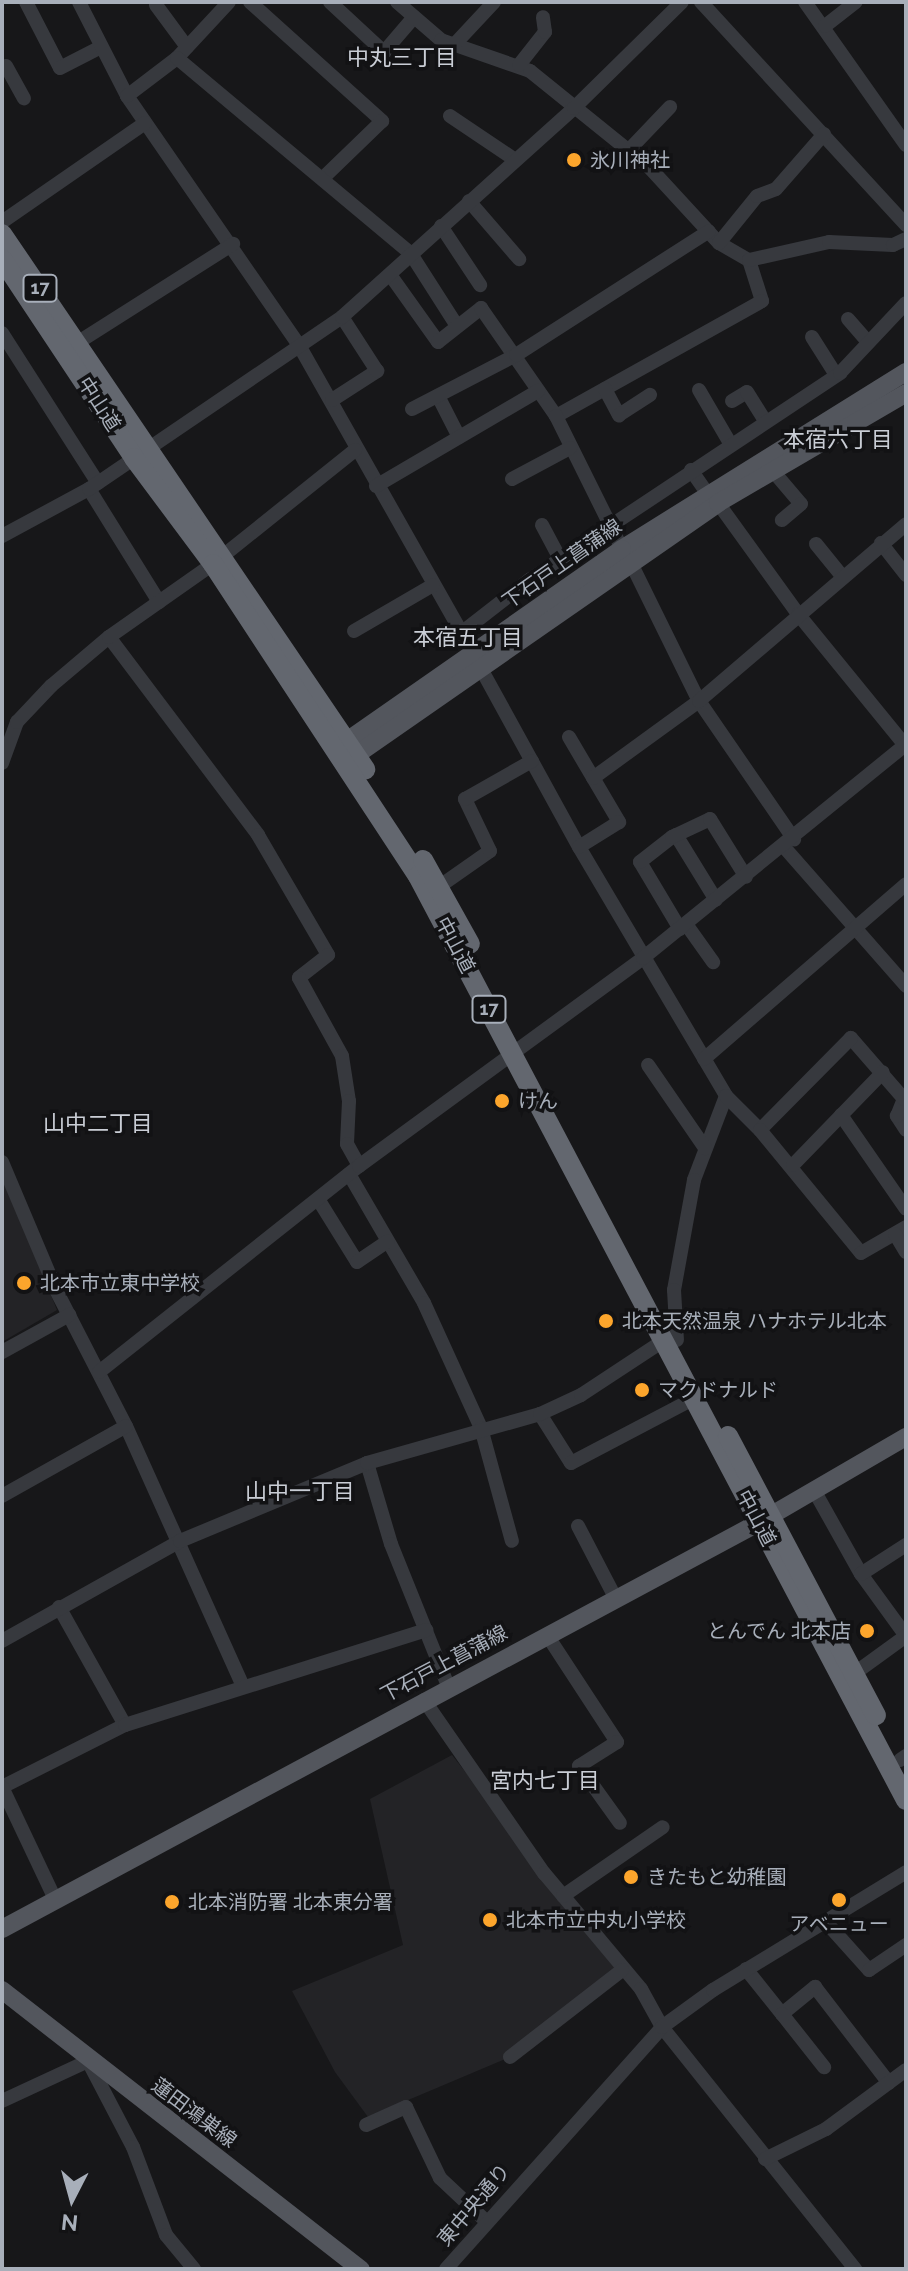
<!DOCTYPE html>
<html>
<head>
<meta charset="utf-8">
<style>
	body { margin:0 }
	#map { position:relative; width:908px; height:2271px; overflow:hidden; background:#171719; font-family:Raleway,"Noto Sans JP",sans-serif }
	div>[style] { position:absolute }
	[style*='--x'] { left:calc(var(--x)*1px); top:calc(var(--y)*1px); width:calc(var(--w)*1px); rotate:calc(var(--a)*1deg) }
	.built>* { inset:0; background:#232326 }
	.minor>* { height:14px; margin:-7px; padding:0 7px; transform-origin:7px; border-radius:7px; background:#37393e }
	.major>* { height:18px; margin:-9px; padding:0 9px; transform-origin:9px; border-radius:9px; background:#53565d }
	.highway>* { height:20px; margin:-10px; padding:0 10px; transform-origin:10px; border-radius:10px; background:#63676f }
	.dots>* { width:22px; height:22px; translate:-50% -50%; box-sizing:border-box; border:4px solid #121214; border-radius:50% }
	span { translate:-50% -50%; white-space:nowrap; text-align:center; line-height:1.15; -webkit-text-stroke:7px #121214; paint-order:stroke }
	.shield-label span { padding:2px 6px; background:#121214; border:2px solid; border-radius:6px; -webkit-text-stroke-width:0 }
	.shield-label { font-size:18px; color:#a8afba; font-weight:700 }
	.poi-label { font-size:20px; color:#a8afba }
	.left { translate:0 -50%; text-align:left }
	.right { translate:-100% -50%; text-align:right }
	.street-label { font-size:20px; color:#a8afba }
	.neighbourhood-label { font-size:22px; color:#c9cdd5 }
	.frame { position:absolute; inset:0; border:4px solid #a8afba; pointer-events:none }
	.north { position:absolute; left:32px; top:2159px; width:80px; height:80px; -webkit-text-stroke:6px #121214; paint-order:stroke; rotate:186deg; font-size:22px; font-weight:700; line-height:32px; text-align:center; color:#a8afba }
	.north::after { content:''; display:block; margin:auto; width:28px; height:36px; background:#a8afba; clip-path:polygon(50% 0,100% 100%,50% 72%,0 100%) }
</style>
</head>
<body>
<div id="map">
	<div class="built">
		<div style="clip-path:polygon(2px 1174px,57px 1310px,2px 1342px)"></div>
		<div style="clip-path:polygon(452px 1755px,622px 1970px,510px 2057px,368px 2117px,335px 2072px,292px 1991px,403px 1945px,370px 1799px)"></div>
	</div>
	<div class="minor">
		<div style="--x:26;--y:2;--w:74;--a:62.7"></div>
		<div style="--x:60;--y:68;--w:46;--a:-27.1"></div>
		<div style="--x:79;--y:2;--w:106;--a:62.9"></div>
		<div style="--x:127;--y:96;--w:305;--a:55.4"></div>
		<div style="--x:300;--y:347;--w:352;--a:60.5"></div>
		<div style="--x:250;--y:2;--w:178;--a:42"></div>
		<div style="--x:382;--y:121;--w:82;--a:136"></div>
		<div style="--x:330;--y:2;--w:74;--a:42.8"></div>
		<div style="--x:384;--y:52;--w:46;--a:-49.4"></div>
		<div style="--x:397;--y:2;--w:58;--a:40.8"></div>
		<div style="--x:441;--y:40;--w:94;--a:19.2"></div>
		<div style="--x:530;--y:71;--w:153;--a:38.9"></div>
		<div style="--x:649;--y:167;--w:103;--a:47.4"></div>
		<div style="--x:719;--y:243;--w:34;--a:30"></div>
		<div style="--x:749;--y:260;--w:43;--a:72.4"></div>
		<div style="--x:762;--y:301;--w:236;--a:150.8"></div>
		<div style="--x:701;--y:2;--w:303;--a:47.4"></div>
		<div style="--x:805;--y:2;--w:175;--a:54.8"></div>
		<div style="--x:156;--y:5;--w:52;--a:53.6"></div>
		<div style="--x:825;--y:26;--w:39;--a:-38"></div>
		<div style="--x:453;--y:46;--w:60;--a:-47"></div>
		<div style="--x:177;--y:58;--w:76;--a:-47.1"></div>
		<div style="--x:519;--y:65;--w:42;--a:-51.8"></div>
		<div style="--x:545;--y:32;--w:15;--a:-98"></div>
		<div style="--x:6;--y:66;--w:37;--a:61"></div>
		<div style="--x:127;--y:96;--w:63;--a:-37.2"></div>
		<div style="--x:177;--y:58;--w:305;--a:39.9"></div>
		<div style="--x:411;--y:254;--w:85;--a:57.4"></div>
		<div style="--x:450;--y:116;--w:77;--a:33.9"></div>
		<div style="--x:628;--y:151;--w:61;--a:-46.3"></div>
		<div style="--x:469;--y:201;--w:77;--a:49.2"></div>
		<div style="--x:2;--y:222;--w:174;--a:-34.7"></div>
		<div style="--x:441;--y:226;--w:71;--a:56.5"></div>
		<div style="--x:719;--y:243;--w:60;--a:-51"></div>
		<div style="--x:757;--y:196;--w:20;--a:-20"></div>
		<div style="--x:776;--y:189;--w:73;--a:-48.9"></div>
		<div style="--x:749;--y:260;--w:82;--a:-12.7"></div>
		<div style="--x:829;--y:242;--w:64;--a:2.7"></div>
		<div style="--x:893;--y:245;--w:14;--a:-25"></div>
		<div style="--x:391;--y:276;--w:81;--a:54.5"></div>
		<div style="--x:438;--y:342;--w:55;--a:-38.3"></div>
		<div style="--x:481;--y:308;--w:131;--a:55.2"></div>
		<div style="--x:556;--y:416;--w:148;--a:63.6"></div>
		<div style="--x:848;--y:319;--w:29;--a:49"></div>
		<div style="--x:2;--y:333;--w:178;--a:57.4"></div>
		<div style="--x:812;--y:337;--w:45;--a:57.7"></div>
		<div style="--x:77;--y:343;--w:185;--a:-32.4"></div>
		<div style="--x:605;--y:389;--w:30;--a:62"></div>
		<div style="--x:619;--y:415;--w:37;--a:-33"></div>
		<div style="--x:699;--y:390;--w:61;--a:59.7"></div>
		<div style="--x:438;--y:396;--w:46;--a:62.9"></div>
		<div style="--x:332;--y:400;--w:54;--a:-32.8"></div>
		<div style="--x:377;--y:371;--w:64;--a:-122.9"></div>
		<div style="--x:732;--y:401;--w:17;--a:-31"></div>
		<div style="--x:747;--y:392;--w:34;--a:58"></div>
		<div style="--x:412;--y:409;--w:117;--a:-27.4"></div>
		<div style="--x:516;--y:355;--w:229;--a:-32.7"></div>
		<div style="--x:691;--y:470;--w:28;--a:55"></div>
		<div style="--x:773;--y:471;--w:43;--a:49.7"></div>
		<div style="--x:801;--y:504;--w:25;--a:140"></div>
		<div style="--x:512;--y:479;--w:66;--a:-28.1"></div>
		<div style="--x:376;--y:486;--w:188;--a:-30.4"></div>
		<div style="--x:89;--y:489;--w:133;--a:58.2"></div>
		<div style="--x:718;--y:503;--w:137;--a:54.2"></div>
		<div style="--x:798;--y:614;--w:169;--a:50.8"></div>
		<div style="--x:542;--y:525;--w:38;--a:62"></div>
		<div style="--x:2;--y:536;--w:99;--a:-28.4"></div>
		<div style="--x:89;--y:489;--w:306;--a:-34.2"></div>
		<div style="--x:342;--y:317;--w:312;--a:-42"></div>
		<div style="--x:574;--y:108;--w:151;--a:-44.5"></div>
		<div style="--x:881;--y:543;--w:41;--a:52"></div>
		<div style="--x:816;--y:544;--w:41;--a:50.9"></div>
		<div style="--x:224;--y:555;--w:168;--a:-38.7"></div>
		<div style="--x:630;--y:561;--w:156;--a:63.8"></div>
		<div style="--x:699;--y:701;--w:168;--a:55.5"></div>
		<div style="--x:354;--y:631;--w:91;--a:-30.2"></div>
		<div style="--x:461;--y:633;--w:86;--a:-37.9"></div>
		<div style="--x:529;--y:580;--w:374;--a:-33.6"></div>
		<div style="--x:840;--y:373;--w:96;--a:-46.7"></div>
		<div style="--x:109;--y:637;--w:248;--a:53"></div>
		<div style="--x:258;--y:835;--w:139;--a:59.7"></div>
		<div style="--x:328;--y:955;--w:37;--a:142"></div>
		<div style="--x:299;--y:978;--w:89;--a:61.1"></div>
		<div style="--x:342;--y:1056;--w:46;--a:81.2"></div>
		<div style="--x:349;--y:1101;--w:43;--a:92.7"></div>
		<div style="--x:347;--y:1144;--w:25;--a:61"></div>
		<div style="--x:479;--y:665;--w:208;--a:61.2"></div>
		<div style="--x:579;--y:847;--w:289;--a:59.4"></div>
		<div style="--x:726;--y:1096;--w:90;--a:110.9"></div>
		<div style="--x:694;--y:1180;--w:112;--a:100.3"></div>
		<div style="--x:674;--y:1290;--w:50;--a:86.6"></div>
		<div style="--x:569;--y:737;--w:99;--a:59.5"></div>
		<div style="--x:619;--y:822;--w:47;--a:148"></div>
		<div style="--x:2;--y:763;--w:44;--a:-69.9"></div>
		<div style="--x:17;--y:722;--w:50;--a:-46.6"></div>
		<div style="--x:51;--y:686;--w:76;--a:-40.2"></div>
		<div style="--x:109;--y:637;--w:127;--a:-35.1"></div>
		<div style="--x:593;--y:778;--w:131;--a:-36"></div>
		<div style="--x:699;--y:701;--w:272;--a:-40.5"></div>
		<div style="--x:676;--y:835;--w:76;--a:58.4"></div>
		<div style="--x:784;--y:847;--w:185;--a:48.7"></div>
		<div style="--x:440;--y:886;--w:61;--a:-35"></div>
		<div style="--x:490;--y:851;--w:58;--a:-115.7"></div>
		<div style="--x:465;--y:799;--w:77;--a:-29.6"></div>
		<div style="--x:686;--y:924;--w:47;--a:54.6"></div>
		<div style="--x:680;--y:929;--w:78;--a:-120.8"></div>
		<div style="--x:640;--y:862;--w:41;--a:-38"></div>
		<div style="--x:672;--y:837;--w:42;--a:-25.3"></div>
		<div style="--x:710;--y:819;--w:68;--a:58.2"></div>
		<div style="--x:704;--y:1059;--w:267;--a:-40.9"></div>
		<div style="--x:648;--y:1065;--w:101;--a:55.5"></div>
		<div style="--x:726;--y:1096;--w:48;--a:45"></div>
		<div style="--x:841;--y:1115;--w:114;--a:55.3"></div>
		<div style="--x:906;--y:1130;--w:17;--a:-123"></div>
		<div style="--x:897;--y:1116;--w:18;--a:-68"></div>
		<div style="--x:904;--y:1099;--w:81;--a:-131"></div>
		<div style="--x:851;--y:1038;--w:129;--a:134.7"></div>
		<div style="--x:760;--y:1130;--w:159;--a:50.6"></div>
		<div style="--x:861;--y:1253;--w:52;--a:-30"></div>
		<div style="--x:2;--y:1162;--w:139;--a:67.1"></div>
		<div style="--x:56;--y:1290;--w:153;--a:62.8"></div>
		<div style="--x:126;--y:1426;--w:285;--a:65.8"></div>
		<div style="--x:793;--y:1165;--w:129;--a:-45.9"></div>
		<div style="--x:349;--y:1174;--w:149;--a:59.8"></div>
		<div style="--x:424;--y:1303;--w:137;--a:65.5"></div>
		<div style="--x:481;--y:1428;--w:117;--a:74.7"></div>
		<div style="--x:318;--y:1199;--w:74;--a:58.2"></div>
		<div style="--x:357;--y:1262;--w:37;--a:-34"></div>
		<div style="--x:895;--y:1234;--w:21;--a:59"></div>
		<div style="--x:2;--y:1352;--w:77;--a:-28.9"></div>
		<div style="--x:99;--y:1372;--w:332;--a:-38.4"></div>
		<div style="--x:359;--y:1166;--w:352;--a:-36.2"></div>
		<div style="--x:643;--y:958;--w:339;--a:-39.1"></div>
		<div style="--x:540;--y:1414;--w:58;--a:57.7"></div>
		<div style="--x:571;--y:1463;--w:138;--a:-27.7"></div>
		<div style="--x:367;--y:1463;--w:84;--a:73.5"></div>
		<div style="--x:391;--y:1544;--w:153;--a:68.1"></div>
		<div style="--x:815;--y:1492;--w:94;--a:60.7"></div>
		<div style="--x:861;--y:1574;--w:77;--a:54"></div>
		<div style="--x:906;--y:1636;--w:63;--a:144"></div>
		<div style="--x:2;--y:1496;--w:142;--a:-29.4"></div>
		<div style="--x:578;--y:1526;--w:82;--a:62.5"></div>
		<div style="--x:861;--y:1574;--w:54;--a:-32.8"></div>
		<div style="--x:59;--y:1607;--w:135;--a:60.8"></div>
		<div style="--x:547;--y:1635;--w:128;--a:56.8"></div>
		<div style="--x:617;--y:1742;--w:45;--a:147.7"></div>
		<div style="--x:579;--y:1766;--w:70;--a:54.3"></div>
		<div style="--x:2;--y:1641;--w:204;--a:-29.3"></div>
		<div style="--x:180;--y:1541;--w:203;--a:-22.6"></div>
		<div style="--x:367;--y:1463;--w:180;--a:-15.8"></div>
		<div style="--x:540;--y:1414;--w:45;--a:-24.9"></div>
		<div style="--x:581;--y:1395;--w:98;--a:-33.4"></div>
		<div style="--x:424;--y:1700;--w:211;--a:55.3"></div>
		<div style="--x:544;--y:1873;--w:151;--a:50.1"></div>
		<div style="--x:641;--y:1989;--w:43;--a:61.1"></div>
		<div style="--x:662;--y:2027;--w:310;--a:51.4"></div>
		<div style="--x:900;--y:1760;--w:7;--a:-34"></div>
		<div style="--x:2;--y:1787;--w:138;--a:-26.8"></div>
		<div style="--x:125;--y:1725;--w:316;--a:-17.5"></div>
		<div style="--x:2;--y:1787;--w:124;--a:64.7"></div>
		<div style="--x:563;--y:1896;--w:121;--a:-34.6"></div>
		<div style="--x:825;--y:1921;--w:66;--a:48.1"></div>
		<div style="--x:869;--y:1970;--w:45;--a:-34"></div>
		<div style="--x:746;--y:1969;--w:58;--a:51.3"></div>
		<div style="--x:782;--y:2014;--w:43;--a:-39.3"></div>
		<div style="--x:815;--y:1987;--w:121;--a:52.4"></div>
		<div style="--x:782;--y:2014;--w:68;--a:51.6"></div>
		<div style="--x:510;--y:2057;--w:142;--a:-37.8"></div>
		<div style="--x:2;--y:2101;--w:95;--a:-24.9"></div>
		<div style="--x:88;--y:2061;--w:97;--a:62.4"></div>
		<div style="--x:133;--y:2147;--w:94;--a:69.4"></div>
		<div style="--x:166;--y:2235;--w:44;--a:50.5"></div>
		<div style="--x:366;--y:2125;--w:44;--a:-24.2"></div>
		<div style="--x:406;--y:2107;--w:79;--a:64.4"></div>
		<div style="--x:440;--y:2178;--w:63;--a:43.1"></div>
		<div style="--x:765;--y:2159;--w:68;--a:-26.2"></div>
		<div style="--x:826;--y:2129;--w:99;--a:-36.4"></div>
		<div style="--x:446;--y:2269;--w:324;--a:-48.2"></div>
		<div style="--x:662;--y:2027;--w:63;--a:-36"></div>
		<div style="--x:713;--y:1990;--w:226;--a:-31.4"></div>
	</div>
	<div class="major">
		<div style="--x:906;--y:372;--w:335;--a:148.1"></div>
		<div style="--x:622;--y:549;--w:334;--a:145.1"></div>
		<div style="--x:348;--y:740;--w:17;--a:114"></div>
		<div style="--x:341;--y:756;--w:15;--a:-4"></div>
		<div style="--x:356;--y:755;--w:441;--a:-34.8"></div>
		<div style="--x:718;--y:503;--w:218;--a:-30.3"></div>
		<div style="--x:2;--y:1929;--w:858;--a:-28.24"></div>
		<div style="--x:758;--y:1523;--w:171;--a:-30.2"></div>
		<div style="--x:2;--y:1990;--w:455;--a:37.9"></div>
	</div>
	<div class="highway">
		<div style="--x:2;--y:234;--w:647;--a:55.84"></div>
		<div style="--x:2;--y:259;--w:239;--a:56.4"></div>
		<div style="--x:134;--y:458;--w:132;--a:53.3"></div>
		<div style="--x:213;--y:564;--w:373;--a:56.7"></div>
		<div style="--x:418;--y:876;--w:1045;--a:62.16"></div>
		<div style="--x:423;--y:860;--w:96;--a:60.8"></div>
		<div style="--x:728;--y:1436;--w:316;--a:62.1"></div>
	</div>
	<div class="dots">
		<div style="left:574px;top:160px;background:#fca52c"></div>
		<div style="left:502px;top:1101px;background:#fca52c"></div>
		<div style="left:24px;top:1283px;background:#fca52c"></div>
		<div style="left:606px;top:1321px;background:#fca52c"></div>
		<div style="left:642px;top:1390px;background:#fca52c"></div>
		<div style="left:867px;top:1631px;background:#fca52c"></div>
		<div style="left:631px;top:1877px;background:#fca52c"></div>
		<div style="left:839px;top:1900px;background:#fca52c"></div>
		<div style="left:172px;top:1902px;background:#fca52c"></div>
		<div style="left:490px;top:1920px;background:#fca52c"></div>
	</div>
	<div class="shield-label">
		<span style="left:40px;top:288px">17</span>
		<span style="left:489px;top:1009px">17</span>
	</div>
	<div class="poi-label">
		<span class="left" style="left:590px;top:160px">氷川神社</span>
		<span class="left" style="left:518px;top:1101px">けん</span>
		<span class="left" style="left:40px;top:1283px">北本市立東中学校</span>
		<span class="left" style="left:622px;top:1321px">北本天然温泉 ハナホテル北本</span>
		<span class="left" style="left:658px;top:1390px">マクドナルド</span>
		<span class="right" style="left:851px;top:1631px">とんでん 北本店</span>
		<span class="left" style="left:647px;top:1877px">きたもと幼稚園</span>
		<span class="left" style="left:188px;top:1902px">北本消防署 北本東分署</span>
		<span class="left" style="left:506px;top:1920px">北本市立中丸小学校</span>
		<span style="left:839px;top:1924px">アベニュー</span>
	</div>
	<div class="street-label">
		<span style="left:99px;top:404px;rotate:57deg">中山道</span>
		<span style="left:562px;top:564px;rotate:-35deg">下石戸上菖蒲線</span>
		<span style="left:455px;top:945px;rotate:62deg">中山道</span>
		<span style="left:756px;top:1518px;rotate:62deg">中山道</span>
		<span style="left:444px;top:1664px;rotate:-28deg">下石戸上菖蒲線</span>
		<span style="left:194px;top:2113px;rotate:37deg">蓮田鴻巣線</span>
		<span style="left:474px;top:2205px;rotate:-50deg">東中央通り</span>
	</div>
	<div class="neighbourhood-label">
		<span style="left:402px;top:58px">中丸三丁目</span>
		<span style="left:838px;top:440px">本宿六丁目</span>
		<span style="left:468px;top:638px">本宿五丁目</span>
		<span style="left:98px;top:1124px">山中二丁目</span>
		<span style="left:300px;top:1492px">山中一丁目</span>
		<span style="left:545px;top:1781px">宮内七丁目</span>
	</div>
	<div class="frame"></div>
	<div class="north">N</div>
</div>
</body>
</html>
